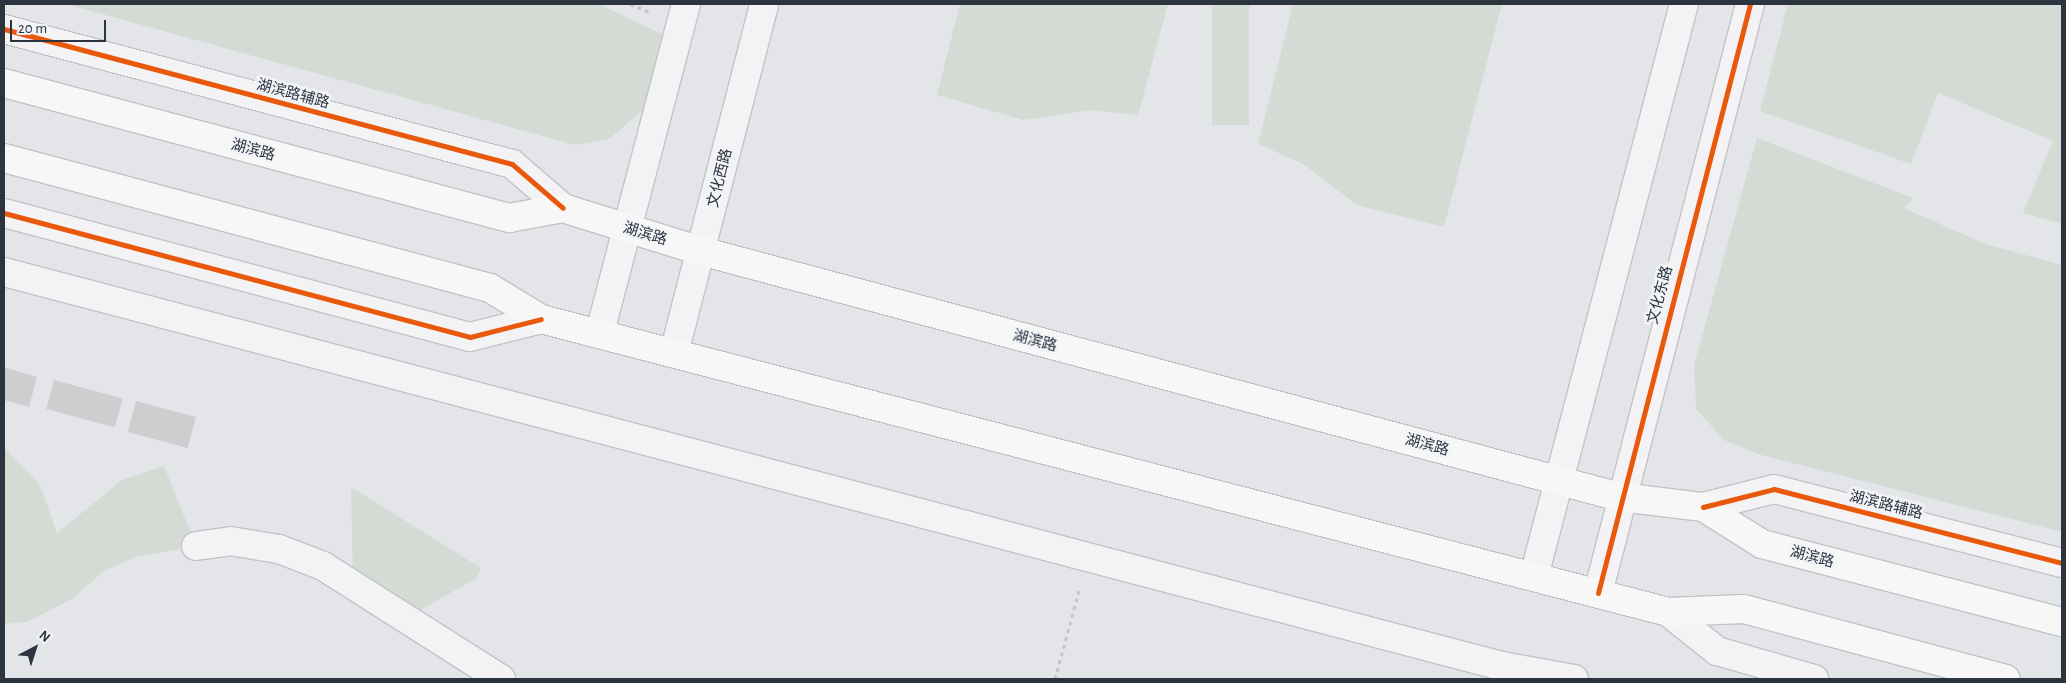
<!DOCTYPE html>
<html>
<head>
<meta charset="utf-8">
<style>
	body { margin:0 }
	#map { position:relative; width:2066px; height:683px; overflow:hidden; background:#e3e5e8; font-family:"Alegreya Sans","Noto Sans SC",sans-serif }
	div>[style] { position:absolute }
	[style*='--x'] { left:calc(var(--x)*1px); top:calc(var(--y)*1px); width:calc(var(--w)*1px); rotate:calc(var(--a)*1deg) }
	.green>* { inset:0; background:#d4dbd4; transform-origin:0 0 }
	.building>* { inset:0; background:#ccced0; transform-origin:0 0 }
	.path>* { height:3px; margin-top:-1.5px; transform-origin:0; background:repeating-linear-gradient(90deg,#c4c6c8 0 4px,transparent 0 8px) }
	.roads { filter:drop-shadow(1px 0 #c2c3c6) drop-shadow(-1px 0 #c2c3c6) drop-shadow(0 1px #c2c3c6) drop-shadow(0 -1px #c2c3c6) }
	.minor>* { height:28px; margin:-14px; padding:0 14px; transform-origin:14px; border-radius:14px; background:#f3f3f5 }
	.major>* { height:28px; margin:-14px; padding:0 14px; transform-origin:14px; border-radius:14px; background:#f7f7f7 }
	.cycleway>* { height:5px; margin:-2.5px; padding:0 2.5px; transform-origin:2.5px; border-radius:2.5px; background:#e8590c }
	span { translate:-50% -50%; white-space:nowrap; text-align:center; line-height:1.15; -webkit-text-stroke:5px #f2f4f7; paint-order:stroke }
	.street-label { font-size:15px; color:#2c3440 }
	.frame { position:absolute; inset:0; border:5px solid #2c3440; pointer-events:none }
	.north { position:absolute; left:10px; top:623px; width:50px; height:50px; -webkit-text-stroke:4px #f2f4f7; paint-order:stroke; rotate:40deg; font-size:14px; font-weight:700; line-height:20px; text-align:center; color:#2c3440 }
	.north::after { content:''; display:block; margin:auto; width:18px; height:22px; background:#2c3440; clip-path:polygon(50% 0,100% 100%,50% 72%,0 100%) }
	.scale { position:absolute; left:10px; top:20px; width:96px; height:22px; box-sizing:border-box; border:2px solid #2c3440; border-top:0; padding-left:6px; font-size:15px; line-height:18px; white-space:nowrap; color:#2c3440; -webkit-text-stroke:4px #f2f4f7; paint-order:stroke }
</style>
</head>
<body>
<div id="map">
	<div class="green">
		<div style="clip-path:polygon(66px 4px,598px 4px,662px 34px,644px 109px,609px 139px,575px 145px)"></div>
		<div style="clip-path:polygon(960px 4px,1168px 4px,1138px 115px,1090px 110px,1023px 120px,937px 95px)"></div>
		<div style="left:1212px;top:4px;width:37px;height:121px"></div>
		<div style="clip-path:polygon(1293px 4px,1502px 4px,1444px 227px,1357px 205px,1303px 164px,1258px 144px)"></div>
		<div style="clip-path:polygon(1788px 4px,2062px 4px,2062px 224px,2023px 213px,2053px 141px,1938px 93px,1911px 164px,1760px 111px)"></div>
		<div style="clip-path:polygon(1757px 138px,1913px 198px,1904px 208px,1985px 244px,2062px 265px,2062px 532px,1758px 454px,1724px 440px,1696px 409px,1694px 365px)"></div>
		<div style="clip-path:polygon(4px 447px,40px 485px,57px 533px,122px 480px,164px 466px,196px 546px,136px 557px,104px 571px,72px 599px,27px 622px,4px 624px)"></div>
		<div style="clip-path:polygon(351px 487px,481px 568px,476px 578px,407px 618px,353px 585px)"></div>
	</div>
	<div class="building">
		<div style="clip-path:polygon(4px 367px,37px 377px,29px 407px,4px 400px)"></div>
		<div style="left:54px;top:380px;width:71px;height:30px;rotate:15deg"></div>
		<div style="left:136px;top:401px;width:62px;height:32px;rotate:15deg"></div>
	</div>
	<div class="path">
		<div style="--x:630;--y:4;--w:24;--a:22"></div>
		<div style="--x:1055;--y:679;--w:95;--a:-74.8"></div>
	</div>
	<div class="roads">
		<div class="minor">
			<div style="--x:4;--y:29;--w:526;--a:14.88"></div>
			<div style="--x:512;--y:164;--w:67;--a:40.8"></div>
			<div style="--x:4;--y:213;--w:482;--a:14.9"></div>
			<div style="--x:470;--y:337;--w:73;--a:-14.2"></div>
			<div style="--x:4;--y:272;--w:1549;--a:14.74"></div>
			<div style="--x:1502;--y:666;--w:73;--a:10.2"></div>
			<div style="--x:600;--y:332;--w:339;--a:-75.3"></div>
			<div style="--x:674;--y:353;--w:360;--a:-75.5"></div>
			<div style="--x:1703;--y:507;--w:73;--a:-14.2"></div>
			<div style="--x:1774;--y:489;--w:297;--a:14.4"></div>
			<div style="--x:196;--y:546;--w:34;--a:-8"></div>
			<div style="--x:230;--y:541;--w:50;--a:9.3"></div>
			<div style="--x:279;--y:549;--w:47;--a:21.1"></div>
			<div style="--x:323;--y:566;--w:211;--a:32.4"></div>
			<div style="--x:1534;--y:576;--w:591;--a:-75.31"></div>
			<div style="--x:1598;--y:593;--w:608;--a:-75.53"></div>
			<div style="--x:1668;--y:612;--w:63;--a:38.5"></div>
			<div style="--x:1717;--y:651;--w:101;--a:16.1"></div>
		</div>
		<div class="major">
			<div style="--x:4;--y:83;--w:523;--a:14.97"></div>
			<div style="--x:509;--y:218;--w:55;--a:-10.5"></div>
			<div style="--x:563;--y:208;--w:145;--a:17.3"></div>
			<div style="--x:701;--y:251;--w:951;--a:14.99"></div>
			<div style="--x:1620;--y:497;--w:84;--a:6.9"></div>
			<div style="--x:1703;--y:507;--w:70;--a:32.1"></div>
			<div style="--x:1762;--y:544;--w:310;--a:14.6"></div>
			<div style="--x:4;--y:158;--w:503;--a:14.98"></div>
			<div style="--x:490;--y:288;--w:60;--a:31.3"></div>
			<div style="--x:541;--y:319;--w:1164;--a:14.57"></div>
			<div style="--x:1668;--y:612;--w:76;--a:-2.3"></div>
			<div style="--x:1744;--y:609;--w:271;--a:15"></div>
		</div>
	</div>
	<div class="cycleway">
		<div style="--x:4;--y:29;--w:526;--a:14.88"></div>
		<div style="--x:512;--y:164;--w:67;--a:40.8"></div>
		<div style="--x:4;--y:213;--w:482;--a:14.9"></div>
		<div style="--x:470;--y:337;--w:73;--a:-14.2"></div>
		<div style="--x:1703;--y:507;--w:73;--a:-14.2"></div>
		<div style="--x:1774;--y:489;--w:297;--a:14.4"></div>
		<div style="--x:1598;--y:593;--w:608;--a:-75.53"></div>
	</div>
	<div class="street-label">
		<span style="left:293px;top:94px;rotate:15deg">湖滨路辅路</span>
		<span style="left:253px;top:150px;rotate:15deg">湖滨路</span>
		<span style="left:720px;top:178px;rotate:-76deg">文化西路</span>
		<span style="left:645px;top:234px;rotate:17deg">湖滨路</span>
		<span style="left:1660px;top:295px;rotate:-75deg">文化东路</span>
		<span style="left:1035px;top:341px;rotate:15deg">湖滨路</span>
		<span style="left:1427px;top:445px;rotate:15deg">湖滨路</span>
		<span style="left:1886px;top:505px;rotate:14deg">湖滨路辅路</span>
		<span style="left:1812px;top:557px;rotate:15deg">湖滨路</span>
	</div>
	<div class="frame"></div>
	<div class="north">N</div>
	<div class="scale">20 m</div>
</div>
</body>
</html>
